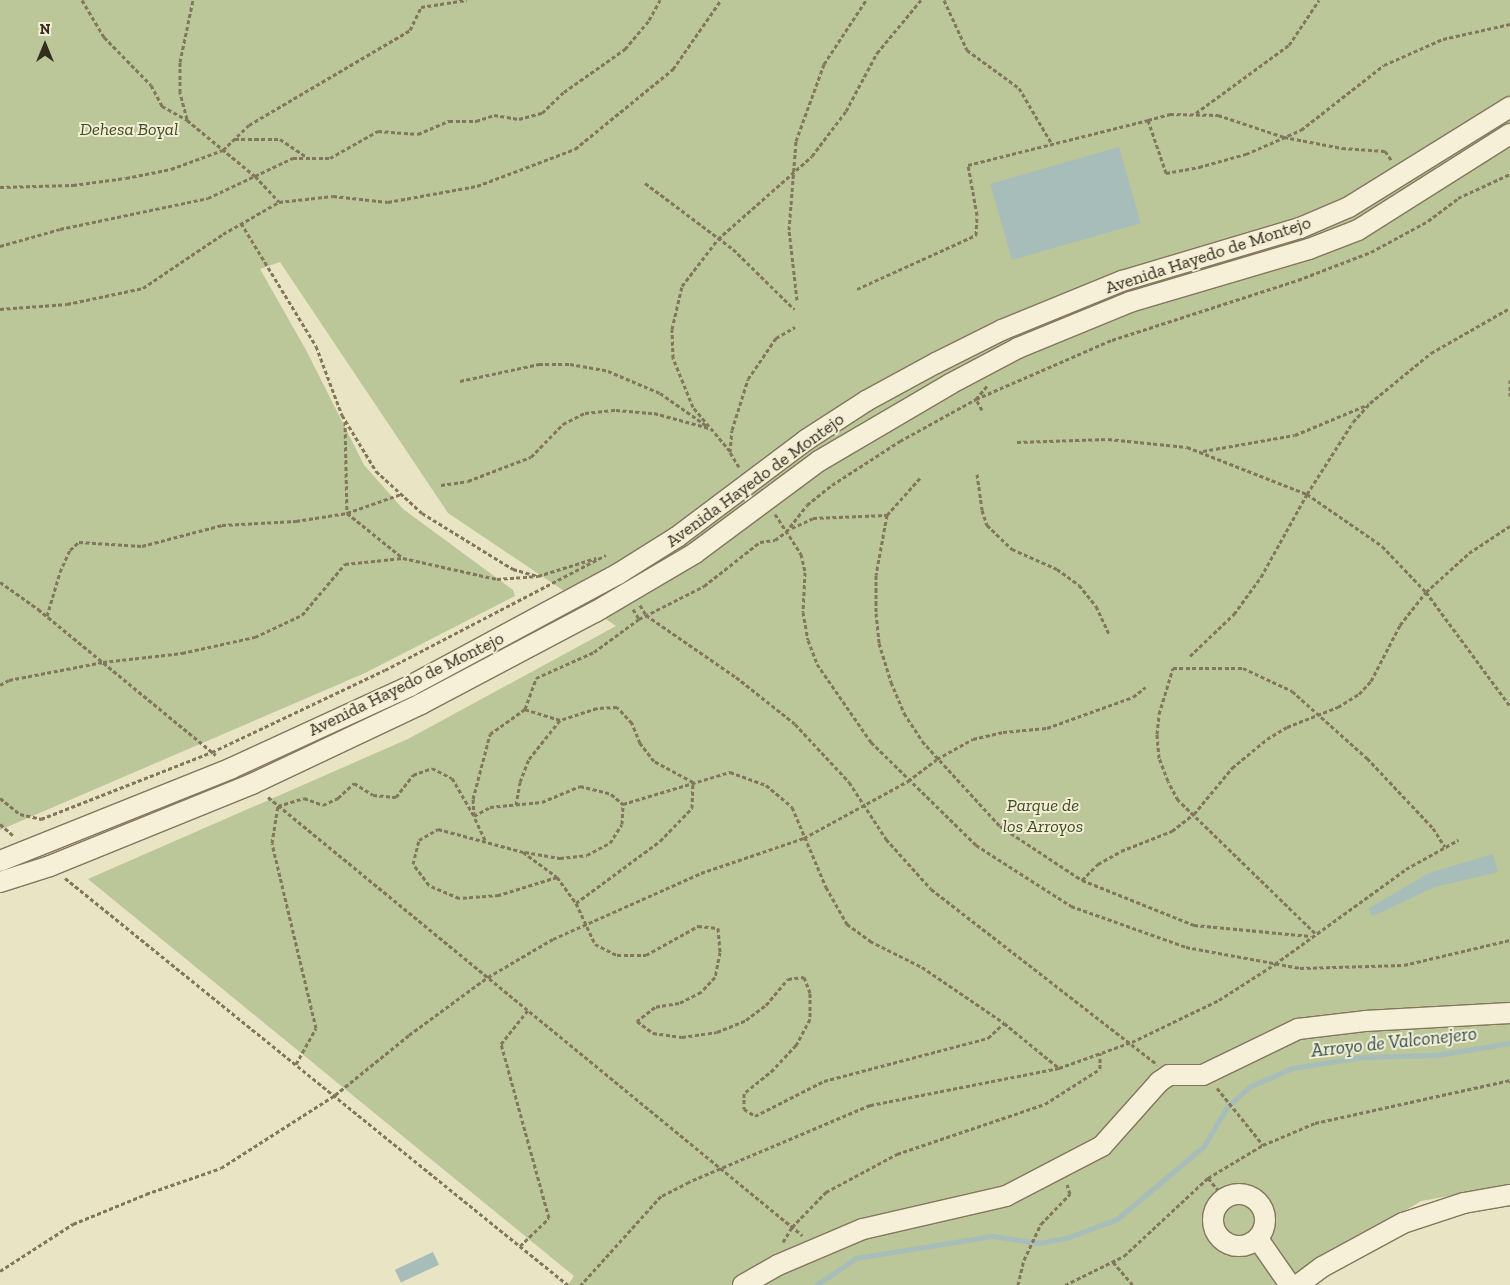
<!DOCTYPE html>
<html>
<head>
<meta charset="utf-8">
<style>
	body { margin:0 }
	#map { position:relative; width:1510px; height:1285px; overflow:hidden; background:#e9e4c4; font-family:"Zilla Slab",serif }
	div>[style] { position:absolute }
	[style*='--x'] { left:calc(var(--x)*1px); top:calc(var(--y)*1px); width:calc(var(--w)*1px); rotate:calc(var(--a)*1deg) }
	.green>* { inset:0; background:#bbc699 }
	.water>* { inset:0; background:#a6bdba; transform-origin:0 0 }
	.stream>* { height:5px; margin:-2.5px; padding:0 2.5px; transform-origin:2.5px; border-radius:2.5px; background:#a6bdba }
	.path>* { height:3px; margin-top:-1.5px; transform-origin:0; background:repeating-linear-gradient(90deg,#82765d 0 4px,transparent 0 6.5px) }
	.roads { filter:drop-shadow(1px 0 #82765d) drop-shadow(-1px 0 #82765d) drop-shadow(0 1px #82765d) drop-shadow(0 -1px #82765d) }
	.minor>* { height:20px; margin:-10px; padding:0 10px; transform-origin:10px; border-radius:10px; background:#f5f0d7 }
	.minor>.ring { margin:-10px; padding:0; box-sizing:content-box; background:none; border:20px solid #f5f0d7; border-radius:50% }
	span { translate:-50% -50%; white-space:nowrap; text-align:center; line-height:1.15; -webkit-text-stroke:4px #f2edd3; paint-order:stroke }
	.park-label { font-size:18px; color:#3f4e28; font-style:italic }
	.street-label { font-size:18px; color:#342c1f }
	.water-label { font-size:19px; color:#304f52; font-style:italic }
	.north { position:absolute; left:20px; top:20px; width:50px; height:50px; -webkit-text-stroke:4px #f2edd3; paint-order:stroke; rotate:0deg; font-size:14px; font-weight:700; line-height:20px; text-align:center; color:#342c1f }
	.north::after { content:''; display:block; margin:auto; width:18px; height:22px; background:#342c1f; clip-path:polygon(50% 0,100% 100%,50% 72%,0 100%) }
</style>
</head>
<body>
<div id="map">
	<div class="green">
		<div style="clip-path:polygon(0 0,1510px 0,1510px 1185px,1421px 1201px,1281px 1285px,568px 1285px,574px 1276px,88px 879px,408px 739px,616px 626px,448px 513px,280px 262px,260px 269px,306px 350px,364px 465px,403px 509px,513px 590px,515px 596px,365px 673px,0 830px)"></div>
	</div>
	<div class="water">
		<div style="left:1119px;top:147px;width:79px;height:134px;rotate:74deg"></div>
		<div style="clip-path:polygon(1493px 854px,1498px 872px,1435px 887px,1373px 916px,1368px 909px,1429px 873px)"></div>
		<div style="left:433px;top:1252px;width:14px;height:42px;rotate:65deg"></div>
	</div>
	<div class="stream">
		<div style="--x:816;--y:1285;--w:48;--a:-34"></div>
		<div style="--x:856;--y:1258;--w:138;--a:-9.2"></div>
		<div style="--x:992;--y:1236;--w:48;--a:8.5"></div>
		<div style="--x:1039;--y:1243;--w:31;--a:-11"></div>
		<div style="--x:1069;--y:1237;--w:51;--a:-20.6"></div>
		<div style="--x:1117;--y:1219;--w:114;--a:-40"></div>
		<div style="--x:1204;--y:1146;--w:45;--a:-59.5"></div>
		<div style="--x:1227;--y:1107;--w:30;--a:-42"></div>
		<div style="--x:1249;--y:1087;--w:47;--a:-23.8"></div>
		<div style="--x:1292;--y:1068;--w:72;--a:-8.8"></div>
		<div style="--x:1363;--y:1057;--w:73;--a:-1.6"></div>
		<div style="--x:1436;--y:1055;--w:75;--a:-9.2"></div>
	</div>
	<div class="path">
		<div style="--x:82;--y:0;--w:43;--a:59.3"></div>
		<div style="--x:104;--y:37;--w:67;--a:45.6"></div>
		<div style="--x:151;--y:85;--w:24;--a:62"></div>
		<div style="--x:162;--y:106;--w:29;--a:29"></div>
		<div style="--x:187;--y:120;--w:88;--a:39.5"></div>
		<div style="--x:255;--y:176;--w:35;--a:47"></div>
		<div style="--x:944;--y:0;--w:55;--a:65.3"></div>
		<div style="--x:967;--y:50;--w:64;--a:36.2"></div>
		<div style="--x:1019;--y:88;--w:65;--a:59.5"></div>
		<div style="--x:1196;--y:113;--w:115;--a:-36.2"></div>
		<div style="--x:1289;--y:45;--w:54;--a:-56.3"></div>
		<div style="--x:187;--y:119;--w:28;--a:-105"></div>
		<div style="--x:180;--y:92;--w:30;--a:-90"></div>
		<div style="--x:180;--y:62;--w:63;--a:-78.2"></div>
		<div style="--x:1148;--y:120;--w:23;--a:-15"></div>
		<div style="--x:1170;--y:114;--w:48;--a:1.2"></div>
		<div style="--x:1218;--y:115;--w:70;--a:18.4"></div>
		<div style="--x:1284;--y:137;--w:59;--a:10.7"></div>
		<div style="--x:1342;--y:148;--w:43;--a:4"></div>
		<div style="--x:1385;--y:151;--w:12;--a:55"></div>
		<div style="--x:235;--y:139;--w:45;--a:0"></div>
		<div style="--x:280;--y:139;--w:34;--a:34"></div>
		<div style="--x:645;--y:183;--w:110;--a:36.9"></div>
		<div style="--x:733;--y:249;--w:86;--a:44.5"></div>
		<div style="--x:0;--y:187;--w:73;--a:-1.6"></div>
		<div style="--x:73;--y:185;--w:53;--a:-7.5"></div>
		<div style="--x:126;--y:178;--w:46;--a:-11.3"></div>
		<div style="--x:171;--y:169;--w:55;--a:-20.1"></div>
		<div style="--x:223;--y:150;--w:36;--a:-44"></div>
		<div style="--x:249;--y:125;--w:187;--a:-30.5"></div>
		<div style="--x:410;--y:30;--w:25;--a:-64"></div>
		<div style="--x:421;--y:7;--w:46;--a:-8.8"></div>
		<div style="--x:241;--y:223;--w:144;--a:58.6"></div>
		<div style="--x:316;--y:346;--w:74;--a:69.4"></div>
		<div style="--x:342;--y:415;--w:66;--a:58.7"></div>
		<div style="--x:376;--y:471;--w:62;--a:42.4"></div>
		<div style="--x:422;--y:513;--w:107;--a:31.6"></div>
		<div style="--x:513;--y:569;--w:26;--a:16"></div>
		<div style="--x:538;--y:576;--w:61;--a:-17.2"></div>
		<div style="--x:0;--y:246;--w:62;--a:-15.8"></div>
		<div style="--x:60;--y:229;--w:151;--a:-11.8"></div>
		<div style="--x:208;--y:198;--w:94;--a:-25.2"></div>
		<div style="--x:293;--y:158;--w:37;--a:0"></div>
		<div style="--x:330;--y:158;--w:55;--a:-29.4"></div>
		<div style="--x:378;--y:131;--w:40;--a:4.3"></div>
		<div style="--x:418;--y:134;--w:34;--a:-23"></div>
		<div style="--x:449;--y:121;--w:27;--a:0"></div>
		<div style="--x:476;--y:121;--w:19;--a:-18"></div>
		<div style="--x:494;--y:115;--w:25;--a:9"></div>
		<div style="--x:519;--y:119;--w:24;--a:-15"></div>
		<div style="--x:542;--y:113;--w:30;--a:-44"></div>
		<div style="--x:564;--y:92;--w:75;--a:-35.2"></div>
		<div style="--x:625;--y:49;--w:38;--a:-50"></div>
		<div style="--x:649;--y:20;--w:23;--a:-61"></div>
		<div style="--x:857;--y:289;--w:131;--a:-24.4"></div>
		<div style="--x:976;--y:235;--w:20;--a:-87"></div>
		<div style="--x:977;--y:215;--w:51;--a:-100.2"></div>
		<div style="--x:968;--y:165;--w:186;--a:-14"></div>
		<div style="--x:1148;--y:120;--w:56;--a:71.2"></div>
		<div style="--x:1166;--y:173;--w:34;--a:-10"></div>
		<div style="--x:1199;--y:167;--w:49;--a:-15.5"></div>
		<div style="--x:1246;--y:154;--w:60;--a:-23.6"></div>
		<div style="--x:1301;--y:130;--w:105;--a:-38.1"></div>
		<div style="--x:1384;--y:65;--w:64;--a:-23.8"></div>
		<div style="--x:1443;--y:39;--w:69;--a:-12.6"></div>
		<div style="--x:797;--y:300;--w:70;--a:-96.5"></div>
		<div style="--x:789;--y:230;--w:89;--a:-85.5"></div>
		<div style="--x:796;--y:141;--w:82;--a:-70"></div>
		<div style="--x:824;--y:64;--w:77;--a:-56.7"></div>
		<div style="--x:0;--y:309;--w:67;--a:-4.3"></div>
		<div style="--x:67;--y:304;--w:78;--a:-11.9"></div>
		<div style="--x:143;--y:288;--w:97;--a:-34"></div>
		<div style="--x:223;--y:234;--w:64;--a:-29.7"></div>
		<div style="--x:279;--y:202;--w:54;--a:-6.3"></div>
		<div style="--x:333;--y:196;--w:55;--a:6.2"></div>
		<div style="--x:388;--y:202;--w:90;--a:-10.2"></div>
		<div style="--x:477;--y:186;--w:105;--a:-20.7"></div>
		<div style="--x:575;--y:149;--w:127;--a:-39.2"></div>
		<div style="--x:673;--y:69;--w:84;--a:-55.2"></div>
		<div style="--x:1510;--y:380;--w:16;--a:90"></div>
		<div style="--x:460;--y:381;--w:81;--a:-12.1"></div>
		<div style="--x:539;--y:364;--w:31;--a:0"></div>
		<div style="--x:570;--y:364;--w:39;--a:10"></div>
		<div style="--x:608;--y:371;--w:56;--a:22.9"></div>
		<div style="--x:660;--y:393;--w:57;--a:35.1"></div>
		<div style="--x:982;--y:410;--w:13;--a:-119"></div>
		<div style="--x:976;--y:399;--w:17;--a:-50"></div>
		<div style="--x:345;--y:421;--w:92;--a:88.8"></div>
		<div style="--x:347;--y:513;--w:72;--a:38.8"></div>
		<div style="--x:1017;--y:442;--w:91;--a:-1.9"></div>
		<div style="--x:1108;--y:439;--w:79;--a:5.8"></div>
		<div style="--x:1187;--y:447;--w:129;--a:21.4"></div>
		<div style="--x:1307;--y:494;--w:91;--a:34.7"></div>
		<div style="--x:1382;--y:546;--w:64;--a:46.3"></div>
		<div style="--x:1426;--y:592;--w:142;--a:53.6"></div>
		<div style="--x:730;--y:451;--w:57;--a:-130.1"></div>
		<div style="--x:693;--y:407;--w:53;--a:-112.2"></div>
		<div style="--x:673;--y:358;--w:29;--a:-92"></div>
		<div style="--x:672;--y:329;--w:44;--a:-76.9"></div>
		<div style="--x:682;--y:286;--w:59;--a:-52.5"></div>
		<div style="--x:718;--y:239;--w:125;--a:-41.4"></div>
		<div style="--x:812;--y:156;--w:56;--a:-52.9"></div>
		<div style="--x:846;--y:111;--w:66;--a:-61.9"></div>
		<div style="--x:877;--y:53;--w:69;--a:-50.3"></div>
		<div style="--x:1203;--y:451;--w:93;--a:-9.9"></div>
		<div style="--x:1295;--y:435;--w:80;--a:-22.7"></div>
		<div style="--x:739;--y:467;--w:17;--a:-121"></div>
		<div style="--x:730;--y:452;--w:22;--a:-85"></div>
		<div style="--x:732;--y:430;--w:53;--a:-72.6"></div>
		<div style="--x:748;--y:379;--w:50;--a:-55.7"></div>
		<div style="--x:776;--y:338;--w:22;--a:-30"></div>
		<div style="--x:977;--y:474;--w:36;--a:82"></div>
		<div style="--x:982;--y:510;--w:16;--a:72"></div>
		<div style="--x:987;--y:525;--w:35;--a:44"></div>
		<div style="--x:1012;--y:549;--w:49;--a:24"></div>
		<div style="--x:1057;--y:569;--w:27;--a:36"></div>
		<div style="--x:1079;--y:585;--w:27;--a:51"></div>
		<div style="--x:1096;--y:606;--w:31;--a:65"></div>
		<div style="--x:920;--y:478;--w:50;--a:131.7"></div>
		<div style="--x:887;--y:515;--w:61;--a:100.4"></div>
		<div style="--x:876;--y:575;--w:38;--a:90"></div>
		<div style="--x:876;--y:613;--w:30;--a:84"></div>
		<div style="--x:879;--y:643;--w:41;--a:72.9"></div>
		<div style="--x:891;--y:682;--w:34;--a:67"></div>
		<div style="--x:904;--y:713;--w:33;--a:57"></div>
		<div style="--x:922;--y:741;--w:115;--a:47.5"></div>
		<div style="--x:1000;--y:826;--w:98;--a:33.4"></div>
		<div style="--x:1082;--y:880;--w:121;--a:21.9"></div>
		<div style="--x:1194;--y:925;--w:117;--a:5.4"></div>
		<div style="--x:441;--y:485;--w:27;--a:-8"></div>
		<div style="--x:468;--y:481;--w:67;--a:-20.9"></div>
		<div style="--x:531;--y:457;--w:46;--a:-45.9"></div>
		<div style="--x:563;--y:424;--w:25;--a:-27"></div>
		<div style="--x:585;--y:413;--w:31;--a:-6"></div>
		<div style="--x:616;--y:410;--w:38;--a:5"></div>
		<div style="--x:654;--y:413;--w:57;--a:15.3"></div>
		<div style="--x:775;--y:514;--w:48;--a:57"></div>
		<div style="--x:801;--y:554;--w:18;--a:77"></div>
		<div style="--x:805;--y:572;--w:40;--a:92.9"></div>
		<div style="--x:803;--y:612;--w:28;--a:80"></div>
		<div style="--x:808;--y:640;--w:26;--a:69"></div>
		<div style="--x:817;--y:664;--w:95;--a:55.3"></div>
		<div style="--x:871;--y:742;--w:147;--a:44.4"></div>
		<div style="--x:976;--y:845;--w:113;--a:32.7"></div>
		<div style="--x:1071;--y:906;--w:122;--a:19.6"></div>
		<div style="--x:1186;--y:947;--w:116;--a:10.4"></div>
		<div style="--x:1300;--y:968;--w:104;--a:-1.7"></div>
		<div style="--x:1404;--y:965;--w:109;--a:-13.3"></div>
		<div style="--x:792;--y:528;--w:23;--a:-25"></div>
		<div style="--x:813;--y:518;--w:74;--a:-2.3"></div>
		<div style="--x:0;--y:582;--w:47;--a:35.4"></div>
		<div style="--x:38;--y:609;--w:230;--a:39.4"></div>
		<div style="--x:640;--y:605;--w:12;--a:59"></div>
		<div style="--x:646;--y:615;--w:109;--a:34.6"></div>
		<div style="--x:736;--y:677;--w:75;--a:38.5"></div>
		<div style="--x:795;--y:724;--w:79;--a:47"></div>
		<div style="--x:849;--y:782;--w:68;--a:57"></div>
		<div style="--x:886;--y:839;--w:67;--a:48"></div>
		<div style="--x:931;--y:889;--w:286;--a:37.8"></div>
		<div style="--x:633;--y:609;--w:12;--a:59"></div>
		<div style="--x:47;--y:616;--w:46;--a:-73.5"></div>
		<div style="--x:60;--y:572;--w:24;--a:-66"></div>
		<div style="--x:70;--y:550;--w:12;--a:-42"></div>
		<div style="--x:79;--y:542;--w:63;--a:3.6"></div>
		<div style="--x:142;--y:546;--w:83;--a:-14.7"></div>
		<div style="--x:222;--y:525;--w:74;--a:-3.1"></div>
		<div style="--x:296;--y:521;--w:52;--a:-8.9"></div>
		<div style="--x:347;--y:513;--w:57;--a:-19.4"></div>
		<div style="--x:1190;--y:656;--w:61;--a:-43.7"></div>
		<div style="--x:1234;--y:614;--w:46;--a:-53.9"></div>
		<div style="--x:1261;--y:577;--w:95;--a:-61"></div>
		<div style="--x:1307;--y:494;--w:85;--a:-57.4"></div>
		<div style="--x:1353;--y:422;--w:25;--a:-48"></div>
		<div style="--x:1370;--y:403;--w:79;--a:-39.3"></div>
		<div style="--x:1431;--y:353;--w:91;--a:-29.7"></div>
		<div style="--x:0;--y:685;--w:10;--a:-29"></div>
		<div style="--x:9;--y:680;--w:96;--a:-10.8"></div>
		<div style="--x:103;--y:662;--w:80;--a:-6.5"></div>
		<div style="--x:182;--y:653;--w:75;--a:-12.4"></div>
		<div style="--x:255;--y:637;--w:52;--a:-25.1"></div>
		<div style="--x:302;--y:615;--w:67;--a:-49.9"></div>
		<div style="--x:345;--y:564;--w:58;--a:-5.9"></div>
		<div style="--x:403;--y:558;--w:96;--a:12.6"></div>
		<div style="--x:497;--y:579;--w:41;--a:-4.2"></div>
		<div style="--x:268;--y:797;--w:691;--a:39.36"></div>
		<div style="--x:0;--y:798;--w:26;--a:39"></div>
		<div style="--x:20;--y:814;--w:22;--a:13"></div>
		<div style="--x:41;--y:819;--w:184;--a:-21.4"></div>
		<div style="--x:212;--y:752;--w:191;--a:-25.4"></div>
		<div style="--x:385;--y:670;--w:249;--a:-27.5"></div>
		<div style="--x:516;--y:805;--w:23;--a:-80"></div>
		<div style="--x:520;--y:782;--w:25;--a:-69"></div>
		<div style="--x:529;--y:759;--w:50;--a:-51.5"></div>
		<div style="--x:0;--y:824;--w:18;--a:41"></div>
		<div style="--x:485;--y:840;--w:26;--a:-115"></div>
		<div style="--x:474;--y:816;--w:17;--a:-93"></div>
		<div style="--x:473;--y:799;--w:67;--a:-75.3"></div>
		<div style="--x:490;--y:734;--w:43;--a:-35.5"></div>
		<div style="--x:525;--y:852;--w:36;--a:10"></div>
		<div style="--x:560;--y:858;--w:27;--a:-6"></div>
		<div style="--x:587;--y:855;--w:26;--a:-28"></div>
		<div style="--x:610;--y:843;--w:22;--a:-58"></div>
		<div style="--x:622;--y:824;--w:20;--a:-87"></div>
		<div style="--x:557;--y:877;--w:61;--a:162.8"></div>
		<div style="--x:499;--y:895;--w:40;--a:175.7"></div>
		<div style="--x:459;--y:898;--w:33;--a:-157"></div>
		<div style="--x:429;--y:885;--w:26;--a:-127"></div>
		<div style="--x:413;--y:864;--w:25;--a:-76"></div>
		<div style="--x:419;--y:840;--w:22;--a:-30"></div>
		<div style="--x:438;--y:829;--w:88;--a:15.1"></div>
		<div style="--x:523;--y:852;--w:42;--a:36.3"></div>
		<div style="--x:557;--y:877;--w:32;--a:54"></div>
		<div style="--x:576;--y:903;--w:45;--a:65.1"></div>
		<div style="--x:595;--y:944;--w:25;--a:27"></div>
		<div style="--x:617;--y:955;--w:29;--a:0"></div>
		<div style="--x:646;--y:955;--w:60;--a:-29.1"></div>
		<div style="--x:698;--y:926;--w:20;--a:6"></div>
		<div style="--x:718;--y:928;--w:24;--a:85"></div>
		<div style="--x:720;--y:952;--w:25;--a:101"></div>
		<div style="--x:715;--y:977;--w:21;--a:133"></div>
		<div style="--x:701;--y:992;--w:25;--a:153"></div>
		<div style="--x:679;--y:1003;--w:24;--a:171"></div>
		<div style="--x:655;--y:1007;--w:23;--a:142"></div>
		<div style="--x:637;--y:1021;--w:20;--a:37"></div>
		<div style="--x:653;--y:1033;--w:29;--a:8"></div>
		<div style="--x:682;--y:1037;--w:35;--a:-8"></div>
		<div style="--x:717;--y:1032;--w:31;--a:-22"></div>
		<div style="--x:746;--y:1020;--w:25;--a:-37"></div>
		<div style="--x:766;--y:1005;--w:34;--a:-50"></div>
		<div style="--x:788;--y:979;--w:16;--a:-7"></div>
		<div style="--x:804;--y:977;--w:17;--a:69"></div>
		<div style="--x:810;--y:993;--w:26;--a:90"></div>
		<div style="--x:810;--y:1019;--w:30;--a:118"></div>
		<div style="--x:796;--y:1045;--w:33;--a:133"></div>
		<div style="--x:774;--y:1069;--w:38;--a:141"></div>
		<div style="--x:744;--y:1093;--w:16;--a:90"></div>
		<div style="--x:744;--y:1109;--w:13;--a:32"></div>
		<div style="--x:755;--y:1116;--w:77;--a:-26.9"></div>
		<div style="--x:824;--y:1081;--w:170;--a:-14.7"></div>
		<div style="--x:988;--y:1038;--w:22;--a:-43"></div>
		<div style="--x:65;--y:878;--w:647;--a:38.98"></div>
		<div style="--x:1082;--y:880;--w:23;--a:-45"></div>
		<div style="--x:1098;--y:864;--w:26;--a:-29"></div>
		<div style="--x:1121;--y:851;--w:55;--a:-21.4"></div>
		<div style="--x:1172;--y:831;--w:28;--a:-38"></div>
		<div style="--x:1194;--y:814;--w:60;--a:-50.4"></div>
		<div style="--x:1232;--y:768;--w:45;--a:-39.6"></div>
		<div style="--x:1267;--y:739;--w:23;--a:-31"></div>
		<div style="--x:1287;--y:727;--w:55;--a:-21.4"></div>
		<div style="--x:1338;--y:707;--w:25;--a:-32"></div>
		<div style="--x:1359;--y:694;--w:18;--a:-47"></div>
		<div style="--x:1371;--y:681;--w:63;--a:-62.6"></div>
		<div style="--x:1400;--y:625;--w:42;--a:-51.8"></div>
		<div style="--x:1426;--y:592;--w:58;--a:-42.2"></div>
		<div style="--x:1469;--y:553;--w:49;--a:-33.4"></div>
		<div style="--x:576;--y:903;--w:104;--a:-36.4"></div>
		<div style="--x:660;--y:841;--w:46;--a:-45.9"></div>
		<div style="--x:692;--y:808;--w:26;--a:-88"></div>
		<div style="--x:693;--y:782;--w:44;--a:-151.7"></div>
		<div style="--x:654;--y:761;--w:23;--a:-128"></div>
		<div style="--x:640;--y:743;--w:22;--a:-112"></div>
		<div style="--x:632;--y:723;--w:22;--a:-133"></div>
		<div style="--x:617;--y:707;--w:20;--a:177"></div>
		<div style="--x:597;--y:708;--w:39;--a:162"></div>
		<div style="--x:560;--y:720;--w:37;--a:-163"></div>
		<div style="--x:525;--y:709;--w:33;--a:-70"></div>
		<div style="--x:536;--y:678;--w:64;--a:-24.1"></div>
		<div style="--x:594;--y:652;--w:56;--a:-36.3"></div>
		<div style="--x:639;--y:619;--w:73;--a:-26.9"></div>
		<div style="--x:704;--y:586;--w:71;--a:-38.2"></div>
		<div style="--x:760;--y:542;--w:15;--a:-8"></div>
		<div style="--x:775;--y:540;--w:14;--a:-36"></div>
		<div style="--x:786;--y:532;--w:34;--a:-52"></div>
		<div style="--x:807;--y:505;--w:32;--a:-39"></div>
		<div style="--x:832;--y:485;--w:81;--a:-32.9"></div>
		<div style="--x:900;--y:441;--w:87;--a:-28.9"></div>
		<div style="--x:976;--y:399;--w:148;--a:-23.5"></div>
		<div style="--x:1112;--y:340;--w:195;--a:-17.9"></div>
		<div style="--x:1298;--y:280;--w:78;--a:-21"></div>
		<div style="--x:1371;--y:252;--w:65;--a:-28.5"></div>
		<div style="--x:1428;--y:221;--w:38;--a:-37"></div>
		<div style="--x:1458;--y:198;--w:57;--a:-24.8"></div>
		<div style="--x:1315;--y:933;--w:191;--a:-135.8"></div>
		<div style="--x:1178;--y:800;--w:21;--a:-118"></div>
		<div style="--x:1168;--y:781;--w:25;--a:-111"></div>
		<div style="--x:1159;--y:758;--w:24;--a:-95"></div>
		<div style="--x:1157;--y:734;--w:20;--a:-84"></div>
		<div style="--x:1159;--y:714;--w:48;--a:-73.1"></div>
		<div style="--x:1173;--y:668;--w:70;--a:0"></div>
		<div style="--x:1243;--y:668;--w:54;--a:25.1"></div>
		<div style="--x:1292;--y:691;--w:101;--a:41.8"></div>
		<div style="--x:1367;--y:758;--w:96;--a:46.7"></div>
		<div style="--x:1433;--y:828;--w:22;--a:58"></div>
		<div style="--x:296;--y:1064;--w:41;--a:-60.9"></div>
		<div style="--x:316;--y:1028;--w:190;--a:-103.4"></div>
		<div style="--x:272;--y:843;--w:37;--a:-81"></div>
		<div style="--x:278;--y:806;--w:27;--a:-17"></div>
		<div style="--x:304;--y:798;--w:20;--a:20"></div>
		<div style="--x:323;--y:805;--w:17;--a:-25"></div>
		<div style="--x:338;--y:798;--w:22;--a:-43"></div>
		<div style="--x:354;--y:783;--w:22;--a:32"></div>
		<div style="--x:373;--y:795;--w:23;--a:5"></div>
		<div style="--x:396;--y:797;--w:28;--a:-52"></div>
		<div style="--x:413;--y:775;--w:20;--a:-20"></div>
		<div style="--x:432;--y:768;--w:22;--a:27"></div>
		<div style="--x:452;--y:778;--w:44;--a:59.9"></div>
		<div style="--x:474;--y:816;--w:18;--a:-29"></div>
		<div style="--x:490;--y:807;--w:52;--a:-5.5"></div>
		<div style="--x:542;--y:802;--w:41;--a:-22.8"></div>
		<div style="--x:580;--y:786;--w:32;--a:14"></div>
		<div style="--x:611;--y:794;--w:16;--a:40"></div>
		<div style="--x:623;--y:804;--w:112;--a:-16.7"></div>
		<div style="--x:730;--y:772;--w:38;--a:20"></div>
		<div style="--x:766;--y:785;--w:34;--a:40"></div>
		<div style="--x:792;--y:807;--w:87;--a:67"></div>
		<div style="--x:826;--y:887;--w:43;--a:60.4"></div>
		<div style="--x:847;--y:924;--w:29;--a:36"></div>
		<div style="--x:870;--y:941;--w:58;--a:26.6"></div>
		<div style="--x:922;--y:967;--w:99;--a:34.3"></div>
		<div style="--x:1004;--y:1023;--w:71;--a:39.3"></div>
		<div style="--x:1059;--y:1068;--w:193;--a:168.9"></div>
		<div style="--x:870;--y:1105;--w:197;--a:157"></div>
		<div style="--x:689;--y:1182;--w:31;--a:153"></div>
		<div style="--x:661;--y:1196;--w:120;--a:132"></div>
		<div style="--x:1059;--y:1068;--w:77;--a:-19.6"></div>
		<div style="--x:1132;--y:1042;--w:97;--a:-25.8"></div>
		<div style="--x:1219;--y:1000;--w:67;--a:-32.7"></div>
		<div style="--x:1275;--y:964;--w:162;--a:-35.9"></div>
		<div style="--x:1406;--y:869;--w:60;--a:-29.1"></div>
		<div style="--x:1217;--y:1088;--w:73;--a:51.1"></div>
		<div style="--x:1208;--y:1178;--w:26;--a:50"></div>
		<div style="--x:783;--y:1242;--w:17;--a:-59"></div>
		<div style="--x:792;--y:1227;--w:49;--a:-45.8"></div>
		<div style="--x:826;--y:1192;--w:81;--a:-28.2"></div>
		<div style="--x:897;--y:1154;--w:156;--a:-18.7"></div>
		<div style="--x:1045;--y:1104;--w:65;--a:-32.5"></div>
		<div style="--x:1100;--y:1069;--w:16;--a:-90"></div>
		<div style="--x:520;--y:1246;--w:40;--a:-44"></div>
		<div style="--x:549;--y:1218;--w:180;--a:-105.4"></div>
		<div style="--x:501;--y:1044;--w:43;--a:-51.5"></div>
		<div style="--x:1113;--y:1262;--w:30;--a:49"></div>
		<div style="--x:0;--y:1271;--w:87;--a:-32.8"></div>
		<div style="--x:73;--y:1224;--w:79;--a:-22.3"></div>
		<div style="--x:146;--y:1194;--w:79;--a:-19.1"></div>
		<div style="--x:221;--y:1168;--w:135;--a:-32.6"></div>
		<div style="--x:335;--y:1095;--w:95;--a:-39"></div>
		<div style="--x:409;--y:1035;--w:98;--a:-36.3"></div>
		<div style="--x:488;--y:977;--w:75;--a:-30.3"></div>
		<div style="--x:553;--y:939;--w:162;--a:-24"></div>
		<div style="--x:701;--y:873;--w:109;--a:-18.8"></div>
		<div style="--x:804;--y:838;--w:119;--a:-28.7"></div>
		<div style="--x:908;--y:781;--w:36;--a:-37"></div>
		<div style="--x:937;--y:759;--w:41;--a:-29.1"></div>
		<div style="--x:973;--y:739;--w:31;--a:-13"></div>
		<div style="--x:1003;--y:732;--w:44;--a:-5.2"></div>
		<div style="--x:1047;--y:728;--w:91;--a:-19.8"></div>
		<div style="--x:1133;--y:697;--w:16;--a:-38"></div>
		<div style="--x:1018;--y:1285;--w:26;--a:-77"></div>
		<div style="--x:1024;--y:1260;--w:40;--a:-65"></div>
		<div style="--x:1041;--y:1224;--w:42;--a:-46"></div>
		<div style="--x:1070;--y:1194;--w:10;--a:-107"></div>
		<div style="--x:1065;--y:1285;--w:66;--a:-26.2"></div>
		<div style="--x:1124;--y:1256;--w:115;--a:-42.9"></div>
		<div style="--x:1208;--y:1178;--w:64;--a:-31"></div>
		<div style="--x:1263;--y:1145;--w:56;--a:-22.9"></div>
		<div style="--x:1315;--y:1123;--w:200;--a:-12.4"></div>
	</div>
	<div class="roads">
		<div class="minor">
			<div style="--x:0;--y:861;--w:250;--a:-21.8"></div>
			<div style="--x:232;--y:768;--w:196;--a:-24.7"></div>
			<div style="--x:410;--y:686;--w:236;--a:-28.3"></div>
			<div style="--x:618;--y:574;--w:70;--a:-32.1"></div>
			<div style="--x:677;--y:537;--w:161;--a:-36.9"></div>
			<div style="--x:806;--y:440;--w:72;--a:-33"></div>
			<div style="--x:866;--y:401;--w:80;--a:-28.5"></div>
			<div style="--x:936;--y:363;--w:74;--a:-26.6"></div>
			<div style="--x:1002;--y:330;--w:130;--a:-22.2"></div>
			<div style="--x:1122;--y:281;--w:186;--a:-16.6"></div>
			<div style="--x:1300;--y:228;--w:53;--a:-23.2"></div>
			<div style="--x:1349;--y:207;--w:190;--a:-31.8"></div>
			<div style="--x:0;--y:882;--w:52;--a:-17.7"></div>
			<div style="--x:50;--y:866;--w:218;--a:-22.1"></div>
			<div style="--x:252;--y:784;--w:187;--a:-25.3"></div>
			<div style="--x:421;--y:704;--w:197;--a:-27.9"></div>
			<div style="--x:595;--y:612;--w:116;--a:-30.5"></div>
			<div style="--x:695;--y:553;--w:154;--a:-36.6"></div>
			<div style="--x:819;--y:461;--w:152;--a:-30.4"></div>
			<div style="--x:950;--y:384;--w:77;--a:-27.9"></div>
			<div style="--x:1018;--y:348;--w:121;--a:-22.3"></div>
			<div style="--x:1130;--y:302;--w:187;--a:-16.5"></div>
			<div style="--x:1309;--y:249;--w:53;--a:-21.2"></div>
			<div style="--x:1358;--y:230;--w:180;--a:-32.3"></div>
			<div class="ring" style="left:1213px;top:1194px;width:32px;height:32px"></div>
			<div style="--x:1258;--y:1239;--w:56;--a:55.2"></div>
			<div style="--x:743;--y:1285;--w:40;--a:-29.7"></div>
			<div style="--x:778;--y:1265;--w:92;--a:-23"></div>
			<div style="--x:863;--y:1229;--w:147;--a:-13"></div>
			<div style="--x:1006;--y:1196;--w:108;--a:-27.5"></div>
			<div style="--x:1102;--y:1146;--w:86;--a:-48.3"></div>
			<div style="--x:1159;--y:1082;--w:12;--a:-35"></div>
			<div style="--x:1169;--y:1075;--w:34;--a:0"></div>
			<div style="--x:1203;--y:1075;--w:106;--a:-25.8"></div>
			<div style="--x:1298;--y:1029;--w:67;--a:-6.8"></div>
			<div style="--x:1365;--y:1021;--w:145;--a:-3.2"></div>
			<div style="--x:1298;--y:1285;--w:30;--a:-37"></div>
			<div style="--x:1322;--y:1267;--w:92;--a:-28.5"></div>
			<div style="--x:1403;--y:1223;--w:64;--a:-18.2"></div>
			<div style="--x:1464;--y:1203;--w:47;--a:-9.9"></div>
		</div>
	</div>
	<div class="park-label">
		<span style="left:129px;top:129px">Dehesa Boyal</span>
		<span style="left:1043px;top:816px">Parque de<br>los Arroyos</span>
	</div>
	<div class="street-label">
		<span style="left:1208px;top:255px;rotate:-18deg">Avenida Hayedo de Montejo</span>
		<span style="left:755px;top:480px;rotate:-36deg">Avenida Hayedo de Montejo</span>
		<span style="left:406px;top:684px;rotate:-26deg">Avenida Hayedo de Montejo</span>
	</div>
	<div class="water-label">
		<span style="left:1394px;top:1042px;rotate:-6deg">Arroyo de Valconejero</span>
	</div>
	<div class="north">N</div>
</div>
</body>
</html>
